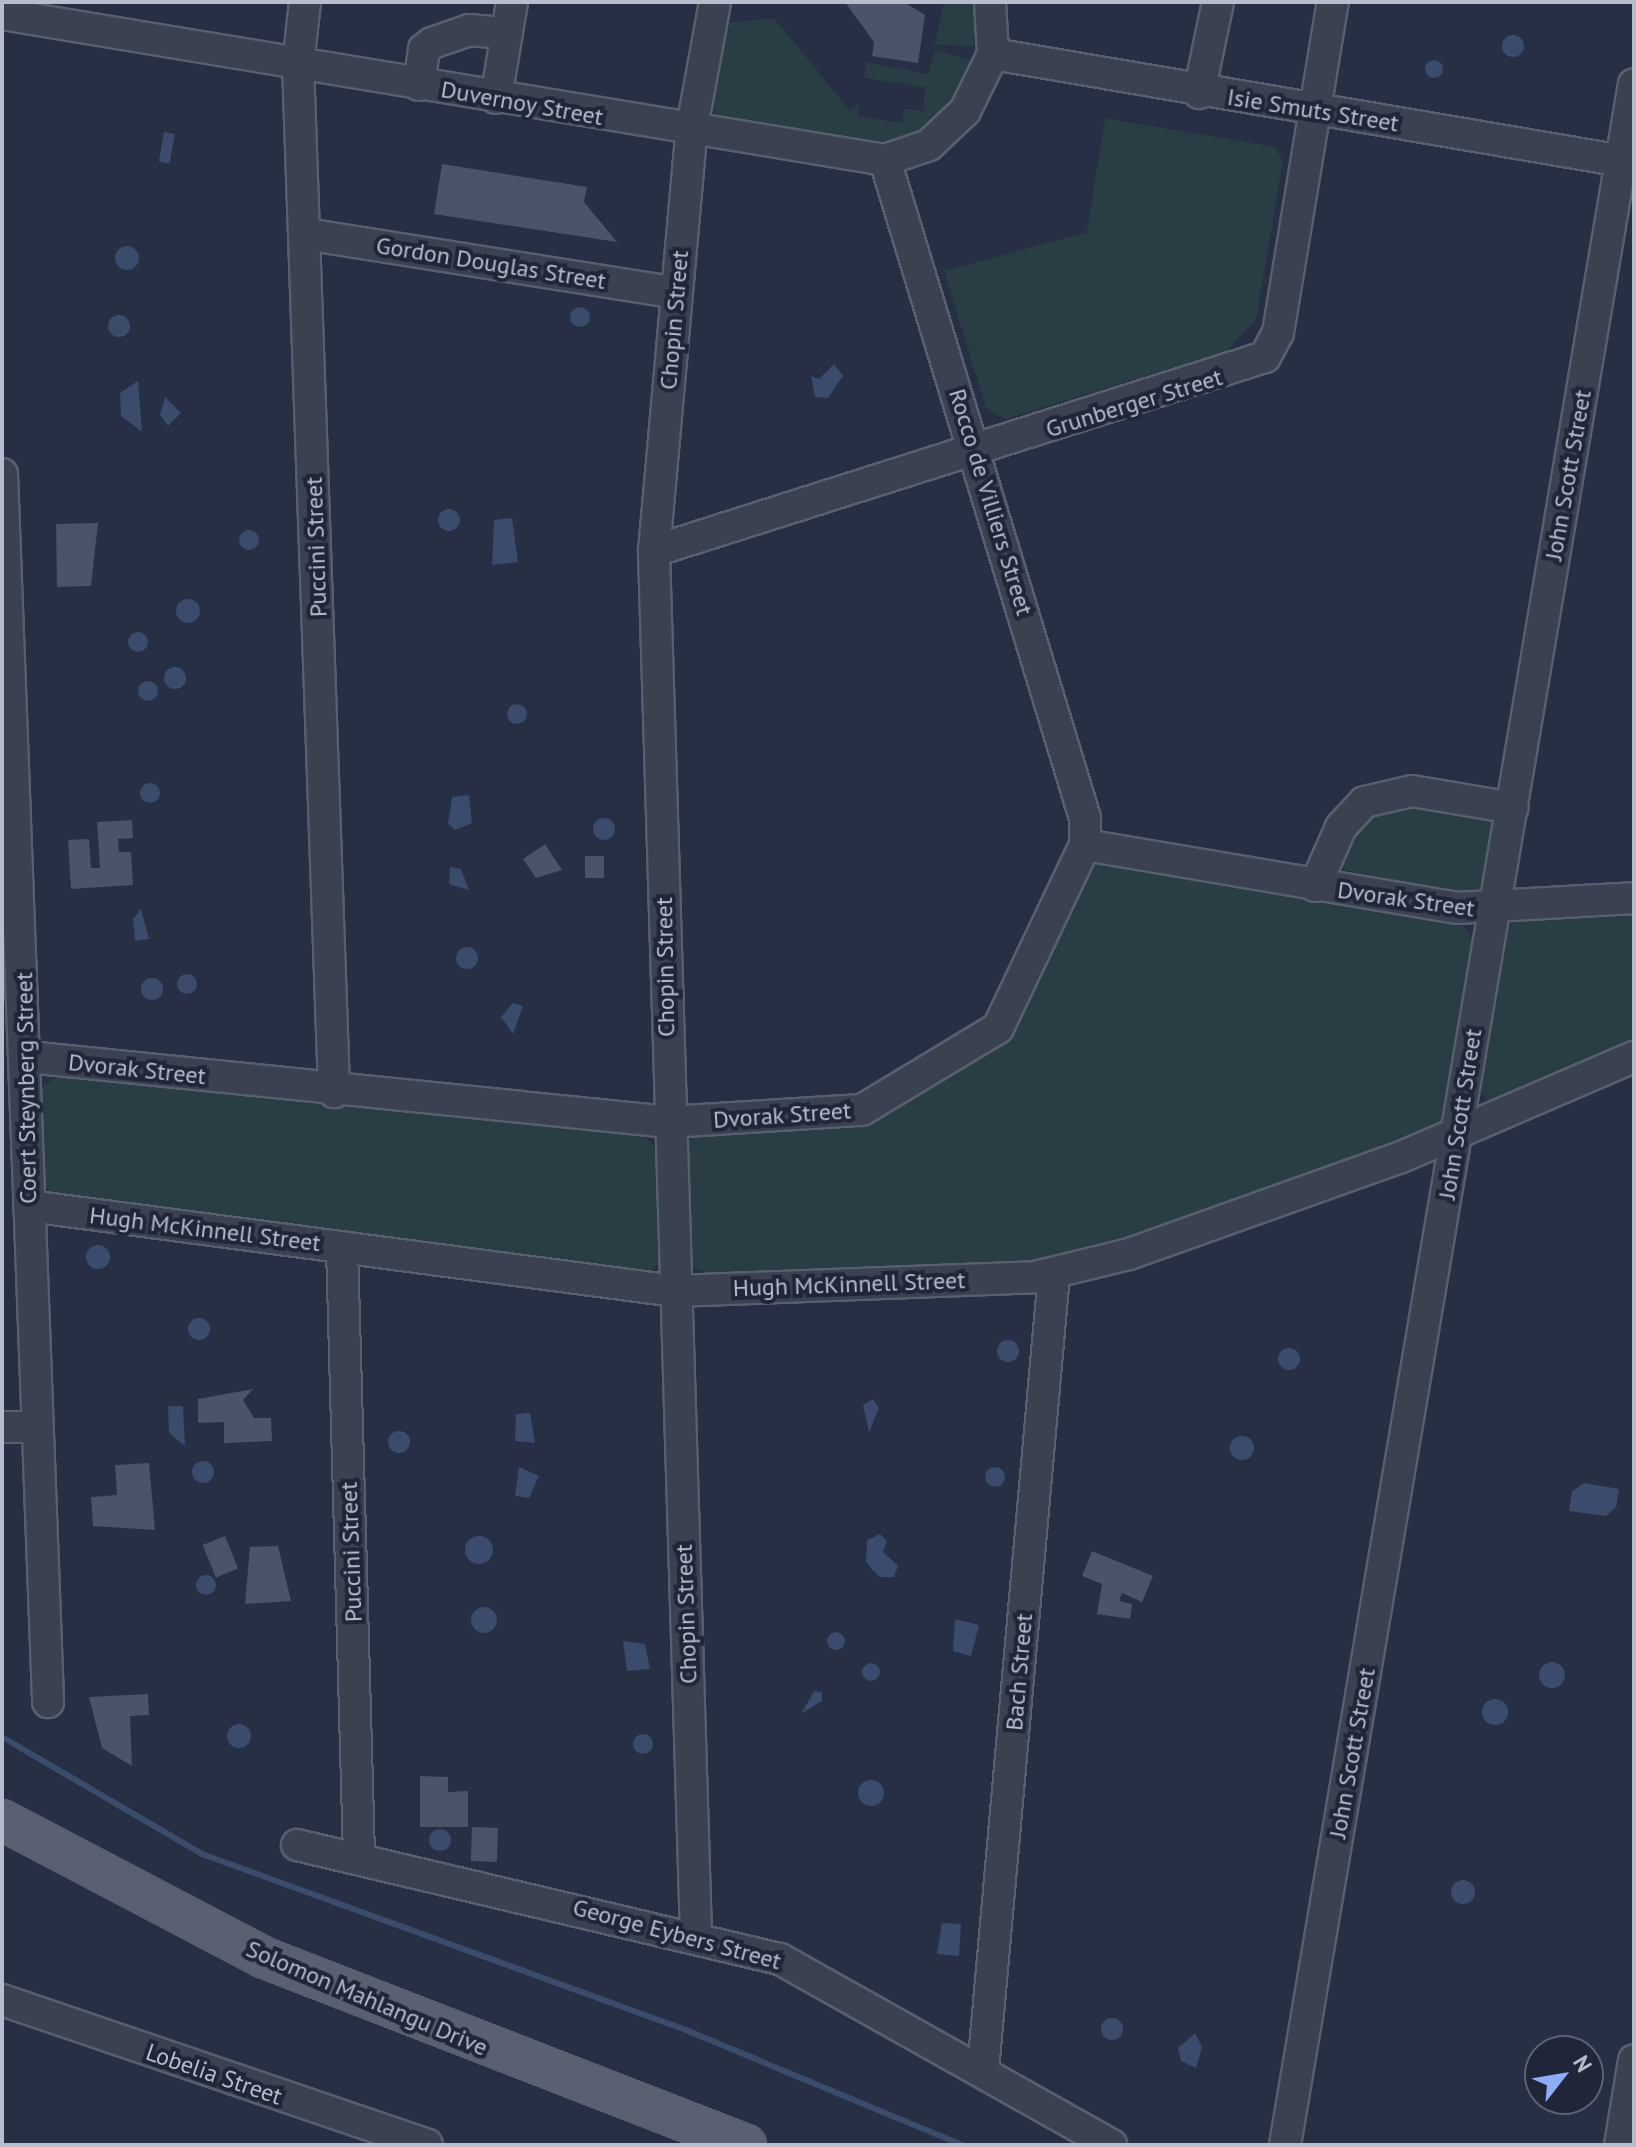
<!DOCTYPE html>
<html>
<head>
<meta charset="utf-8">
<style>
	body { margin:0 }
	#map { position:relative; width:1636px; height:2147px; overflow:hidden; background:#262f43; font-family:"PT Sans",sans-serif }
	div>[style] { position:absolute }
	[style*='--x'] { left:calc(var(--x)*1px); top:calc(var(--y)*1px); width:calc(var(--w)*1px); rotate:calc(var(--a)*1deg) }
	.green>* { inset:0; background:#283d44 }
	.water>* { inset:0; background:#3b4b6b; transform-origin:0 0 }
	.round { border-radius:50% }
	.stream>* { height:6px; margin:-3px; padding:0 3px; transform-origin:3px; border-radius:3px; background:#3b4b6b }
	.building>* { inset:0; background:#4a5369; transform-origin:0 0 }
	.roads { filter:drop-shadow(2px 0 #585f6f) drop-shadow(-2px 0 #585f6f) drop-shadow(0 2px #585f6f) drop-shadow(0 -2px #585f6f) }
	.minor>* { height:30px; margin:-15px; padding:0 15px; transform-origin:15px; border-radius:15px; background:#3a4252 }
	.major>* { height:38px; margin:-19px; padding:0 19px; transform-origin:19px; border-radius:19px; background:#586072 }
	span { translate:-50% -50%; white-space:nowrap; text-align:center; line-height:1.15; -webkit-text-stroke:8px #1f2638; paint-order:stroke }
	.street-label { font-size:24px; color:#b7bdcc }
	.frame { position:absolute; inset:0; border:4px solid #b7bdcc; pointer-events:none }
	.north { position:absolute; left:1524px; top:2035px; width:80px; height:80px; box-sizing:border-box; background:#1f2638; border:2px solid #5c6273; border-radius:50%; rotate:59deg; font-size:22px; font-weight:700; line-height:32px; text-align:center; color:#b7bdcc }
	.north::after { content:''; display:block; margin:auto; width:28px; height:36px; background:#8eacfa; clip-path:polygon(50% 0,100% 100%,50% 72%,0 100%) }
</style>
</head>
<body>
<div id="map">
	<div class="green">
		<div style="clip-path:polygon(944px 2px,978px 2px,974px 47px,935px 44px)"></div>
		<div style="clip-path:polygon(774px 18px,850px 111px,859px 104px,858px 116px,902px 123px,904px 109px,923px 111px,925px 87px,864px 78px,866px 62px,928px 74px,935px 50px,973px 61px,970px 74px,950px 107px,918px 136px,871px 149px,721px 122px,710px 105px,725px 23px)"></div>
		<div style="clip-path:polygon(1105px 118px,1275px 147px,1283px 162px,1256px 319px,1227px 351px,1005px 419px,986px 408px,944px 271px,1087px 232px)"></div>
		<div style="clip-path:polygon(1398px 803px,1492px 817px,1487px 880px,1476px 894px,1467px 898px,1341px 869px,1352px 824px)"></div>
		<div style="clip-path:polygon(1099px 862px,1457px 921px,1468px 930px,1474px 941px,1448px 1114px,1439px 1130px,1078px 1261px,712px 1276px,692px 1266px,683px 1147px,697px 1132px,874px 1122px,1007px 1039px,1091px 866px)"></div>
		<div style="clip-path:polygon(1634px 909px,1634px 1044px,1497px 1105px,1487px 1100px,1477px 1087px,1509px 923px)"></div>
		<div style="clip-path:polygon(60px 1075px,635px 1132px,657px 1146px,663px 1259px,649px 1274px,56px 1196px,43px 1185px,39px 1089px)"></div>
	</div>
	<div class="water">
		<div class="round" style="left:1502px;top:35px;width:22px;height:22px"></div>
		<div class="round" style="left:1425px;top:60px;width:18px;height:18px"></div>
		<div style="left:164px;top:132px;width:11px;height:30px;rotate:10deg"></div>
		<div class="round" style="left:115px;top:246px;width:24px;height:24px"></div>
		<div class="round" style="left:570px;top:307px;width:20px;height:20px"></div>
		<div class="round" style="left:108px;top:315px;width:22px;height:22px"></div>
		<div style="clip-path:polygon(834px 364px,843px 376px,828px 398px,815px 397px,811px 376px,819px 379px)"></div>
		<div style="clip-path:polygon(138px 381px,142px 432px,121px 416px,120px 393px)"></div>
		<div style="clip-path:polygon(165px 397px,181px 413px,168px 426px,160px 415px)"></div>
		<div class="round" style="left:438px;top:509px;width:22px;height:22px"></div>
		<div style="clip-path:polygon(512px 518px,518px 562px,492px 565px,494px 520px)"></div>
		<div class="round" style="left:239px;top:530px;width:20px;height:20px"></div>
		<div class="round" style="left:176px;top:599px;width:24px;height:24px"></div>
		<div class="round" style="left:128px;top:632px;width:20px;height:20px"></div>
		<div class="round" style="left:164px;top:667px;width:22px;height:22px"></div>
		<div class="round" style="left:138px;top:681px;width:20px;height:20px"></div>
		<div class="round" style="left:507px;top:704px;width:20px;height:20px"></div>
		<div class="round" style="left:140px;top:783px;width:20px;height:20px"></div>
		<div style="clip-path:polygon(469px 795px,472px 823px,455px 830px,448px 824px,452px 797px)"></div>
		<div class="round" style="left:593px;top:818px;width:22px;height:22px"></div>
		<div style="clip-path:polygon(450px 867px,461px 869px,469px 890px,449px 884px)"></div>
		<div style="clip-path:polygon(141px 909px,149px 939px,135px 941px,133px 919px)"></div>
		<div class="round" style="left:456px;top:947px;width:22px;height:22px"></div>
		<div class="round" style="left:177px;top:974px;width:20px;height:20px"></div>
		<div class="round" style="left:141px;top:978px;width:22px;height:22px"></div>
		<div style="clip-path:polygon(513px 1003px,523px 1006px,513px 1034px,501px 1017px)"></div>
		<div class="round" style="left:86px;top:1245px;width:24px;height:24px"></div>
		<div class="round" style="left:188px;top:1318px;width:22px;height:22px"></div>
		<div class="round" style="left:997px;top:1340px;width:22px;height:22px"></div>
		<div class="round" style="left:1278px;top:1348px;width:22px;height:22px"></div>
		<div style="clip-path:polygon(873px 1399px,879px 1408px,869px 1432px,863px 1405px)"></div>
		<div style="clip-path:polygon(168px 1406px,183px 1406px,185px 1446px,169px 1433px)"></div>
		<div style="clip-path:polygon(530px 1413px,535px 1443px,515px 1441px,516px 1414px)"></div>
		<div class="round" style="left:388px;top:1431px;width:22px;height:22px"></div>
		<div class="round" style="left:1230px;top:1436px;width:24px;height:24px"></div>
		<div class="round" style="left:192px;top:1461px;width:22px;height:22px"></div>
		<div class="round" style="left:985px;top:1467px;width:20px;height:20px"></div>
		<div style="clip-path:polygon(519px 1467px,539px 1476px,529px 1498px,515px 1496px)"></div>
		<div style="clip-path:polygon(1584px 1483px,1619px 1489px,1616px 1507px,1606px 1516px,1569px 1511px,1572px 1491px)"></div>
		<div style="clip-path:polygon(880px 1534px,887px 1541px,883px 1552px,898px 1566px,894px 1577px,879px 1577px,866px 1562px,867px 1540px)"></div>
		<div class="round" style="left:465px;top:1536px;width:28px;height:28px"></div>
		<div class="round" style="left:196px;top:1575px;width:20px;height:20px"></div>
		<div class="round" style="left:471px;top:1607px;width:26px;height:26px"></div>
		<div style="clip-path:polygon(955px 1619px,979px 1625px,971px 1656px,953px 1651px)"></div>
		<div class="round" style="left:827px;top:1632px;width:18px;height:18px"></div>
		<div style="clip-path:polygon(623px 1641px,645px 1644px,650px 1669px,627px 1671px)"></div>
		<div class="round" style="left:1539px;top:1662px;width:26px;height:26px"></div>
		<div class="round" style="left:862px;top:1663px;width:18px;height:18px"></div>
		<div style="clip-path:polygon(814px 1691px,822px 1692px,822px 1701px,801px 1714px)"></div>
		<div class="round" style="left:1482px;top:1699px;width:26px;height:26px"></div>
		<div class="round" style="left:227px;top:1724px;width:24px;height:24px"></div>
		<div class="round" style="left:633px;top:1734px;width:20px;height:20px"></div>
		<div class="round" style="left:858px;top:1780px;width:26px;height:26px"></div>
		<div class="round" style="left:429px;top:1829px;width:22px;height:22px"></div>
		<div class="round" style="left:1451px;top:1880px;width:24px;height:24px"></div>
		<div style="clip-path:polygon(942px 1923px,961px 1924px,959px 1956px,937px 1954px)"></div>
		<div class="round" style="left:1101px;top:2018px;width:22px;height:22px"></div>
		<div style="clip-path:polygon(1195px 2033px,1202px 2047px,1196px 2068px,1181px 2061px,1178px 2048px)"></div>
	</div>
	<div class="stream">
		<div style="--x:2;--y:1737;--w:232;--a:30.3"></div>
		<div style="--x:202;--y:1854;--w:515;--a:19.98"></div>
		<div style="--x:686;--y:2030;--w:299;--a:22.6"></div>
	</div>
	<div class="building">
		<div style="clip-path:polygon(845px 2px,904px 2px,925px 15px,918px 63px,872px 56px,874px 42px)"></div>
		<div style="clip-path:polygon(442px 164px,587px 187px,584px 202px,617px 242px,434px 214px)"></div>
		<div style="clip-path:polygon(98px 523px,91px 586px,57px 587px,56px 524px)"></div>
		<div style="clip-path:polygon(132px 820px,133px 838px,118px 839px,119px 852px,131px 852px,133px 885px,71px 889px,68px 840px,89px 839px,91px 868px,100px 868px,97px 822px)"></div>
		<div style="clip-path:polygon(545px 844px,562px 870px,536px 878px,523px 859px)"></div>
		<div style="left:585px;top:856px;width:19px;height:22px"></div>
		<div style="clip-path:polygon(253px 1389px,243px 1400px,254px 1418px,271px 1418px,272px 1441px,224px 1443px,224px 1422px,198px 1423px,198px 1399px)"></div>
		<div style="clip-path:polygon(149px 1463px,155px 1530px,93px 1526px,91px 1497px,117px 1495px,115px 1465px)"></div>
		<div style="left:225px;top:1536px;width:35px;height:24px;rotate:68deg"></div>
		<div style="clip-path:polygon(278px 1546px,291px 1601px,245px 1604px,250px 1547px)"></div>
		<div style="clip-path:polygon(1092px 1551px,1153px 1576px,1142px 1602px,1122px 1593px,1119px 1601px,1132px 1604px,1130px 1619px,1097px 1614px,1102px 1584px,1082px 1576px)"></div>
		<div style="clip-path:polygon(148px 1694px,149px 1715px,130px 1716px,132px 1766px,102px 1748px,89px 1697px)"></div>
		<div style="clip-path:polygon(420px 1776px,448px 1777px,448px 1792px,468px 1791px,468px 1827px,420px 1827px)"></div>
		<div style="left:472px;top:1827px;width:26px;height:34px;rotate:2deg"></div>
	</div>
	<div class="roads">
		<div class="minor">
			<div style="--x:305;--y:2;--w:62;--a:96.4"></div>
			<div style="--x:298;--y:64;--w:1029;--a:87.99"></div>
			<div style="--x:2;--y:14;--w:895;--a:9.39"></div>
			<div style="--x:885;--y:160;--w:46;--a:-18.8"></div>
			<div style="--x:929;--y:145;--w:50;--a:-43.4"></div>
			<div style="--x:965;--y:111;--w:64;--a:-63.8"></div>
			<div style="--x:993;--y:54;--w:52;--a:-93.3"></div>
			<div style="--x:993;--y:54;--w:650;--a:9.65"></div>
			<div style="--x:419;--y:85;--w:36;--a:-82"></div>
			<div style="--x:424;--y:49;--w:10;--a:-37"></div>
			<div style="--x:432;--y:43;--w:39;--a:-19"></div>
			<div style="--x:469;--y:30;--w:38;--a:5"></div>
			<div style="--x:1199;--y:93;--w:93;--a:-78.2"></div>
			<div style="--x:496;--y:98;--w:97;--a:-80.5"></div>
			<div style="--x:305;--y:234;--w:376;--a:9"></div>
			<div style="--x:2;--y:474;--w:1229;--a:87.85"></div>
			<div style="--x:654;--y:551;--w:641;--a:-17.62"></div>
			<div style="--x:1265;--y:357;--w:27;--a:-62"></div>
			<div style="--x:1278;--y:333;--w:336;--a:-80.6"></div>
			<div style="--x:1085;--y:845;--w:377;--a:9.6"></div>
			<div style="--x:1457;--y:908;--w:177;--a:-3.2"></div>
			<div style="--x:1315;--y:886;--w:64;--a:-66.2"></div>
			<div style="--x:1341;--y:827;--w:34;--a:-47"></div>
			<div style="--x:1364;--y:802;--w:49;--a:-12.9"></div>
			<div style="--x:1412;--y:791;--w:102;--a:9.6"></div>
			<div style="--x:28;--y:1057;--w:644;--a:5.79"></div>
			<div style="--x:669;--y:1122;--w:193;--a:-3.6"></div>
			<div style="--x:862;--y:1110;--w:159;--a:-31.1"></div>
			<div style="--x:998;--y:1028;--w:203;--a:-64.6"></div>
			<div style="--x:1085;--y:845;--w:27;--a:-90"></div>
			<div style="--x:1085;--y:818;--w:688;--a:-106.91"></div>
			<div style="--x:29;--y:1206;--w:652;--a:7.5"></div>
			<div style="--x:675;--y:1291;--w:360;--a:-2.2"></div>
			<div style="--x:1035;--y:1277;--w:97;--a:-13.7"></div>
			<div style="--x:1129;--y:1254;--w:287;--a:-19.6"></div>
			<div style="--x:1399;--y:1158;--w:256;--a:-23.3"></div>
			<div style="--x:342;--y:1247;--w:610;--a:88.4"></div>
			<div style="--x:2;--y:1427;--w:31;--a:0"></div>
			<div style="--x:297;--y:1845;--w:496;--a:13.3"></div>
			<div style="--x:780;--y:1959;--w:380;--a:29.3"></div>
			<div style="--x:696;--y:1935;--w:1385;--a:-91.74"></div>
			<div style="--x:654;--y:551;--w:420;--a:-84.9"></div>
			<div style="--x:691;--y:133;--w:133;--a:-79.6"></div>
			<div style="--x:2;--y:2000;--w:449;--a:18.8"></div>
			<div style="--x:983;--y:2070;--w:798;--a:-84.9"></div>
			<div style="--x:1285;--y:2145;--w:2090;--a:-80.39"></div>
			<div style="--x:1620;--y:2145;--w:86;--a:-80.6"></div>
		</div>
		<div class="major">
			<div style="--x:2;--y:1820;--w:297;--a:27.7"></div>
			<div style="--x:265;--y:1958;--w:516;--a:21.24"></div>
		</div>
	</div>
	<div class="street-label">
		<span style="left:522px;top:103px;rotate:10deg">Duvernoy Street</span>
		<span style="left:1313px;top:110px;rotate:9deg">Isie Smuts Street</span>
		<span style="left:491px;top:263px;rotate:9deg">Gordon Douglas Street</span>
		<span style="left:674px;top:320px;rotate:-85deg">Chopin Street</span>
		<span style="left:1134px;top:403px;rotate:-17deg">Grunberger Street</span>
		<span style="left:1568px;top:475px;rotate:-80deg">John Scott Street</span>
		<span style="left:991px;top:502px;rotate:73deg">Rocco de Villiers Street</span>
		<span style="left:316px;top:547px;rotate:-92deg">Puccini Street</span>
		<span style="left:1406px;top:899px;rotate:8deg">Dvorak Street</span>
		<span style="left:665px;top:967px;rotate:-91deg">Chopin Street</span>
		<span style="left:137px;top:1069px;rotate:6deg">Dvorak Street</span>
		<span style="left:26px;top:1088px;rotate:-91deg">Coert Steynberg Street</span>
		<span style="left:1460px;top:1114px;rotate:-81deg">John Scott Street</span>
		<span style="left:782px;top:1115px;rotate:-4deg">Dvorak Street</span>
		<span style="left:205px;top:1229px;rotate:7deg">Hugh McKinnell Street</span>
		<span style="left:849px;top:1284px;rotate:-2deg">Hugh McKinnell Street</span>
		<span style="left:351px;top:1552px;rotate:-92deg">Puccini Street</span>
		<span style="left:686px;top:1614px;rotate:-92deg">Chopin Street</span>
		<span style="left:1019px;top:1672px;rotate:-85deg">Bach Street</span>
		<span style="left:1352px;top:1753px;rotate:-80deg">John Scott Street</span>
		<span style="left:677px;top:1934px;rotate:15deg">George Eybers Street</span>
		<span style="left:367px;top:1998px;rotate:23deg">Solomon Mahlangu Drive</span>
		<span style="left:214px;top:2074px;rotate:19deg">Lobelia Street</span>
	</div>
	<div class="frame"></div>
	<div class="north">N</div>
</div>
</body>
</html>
